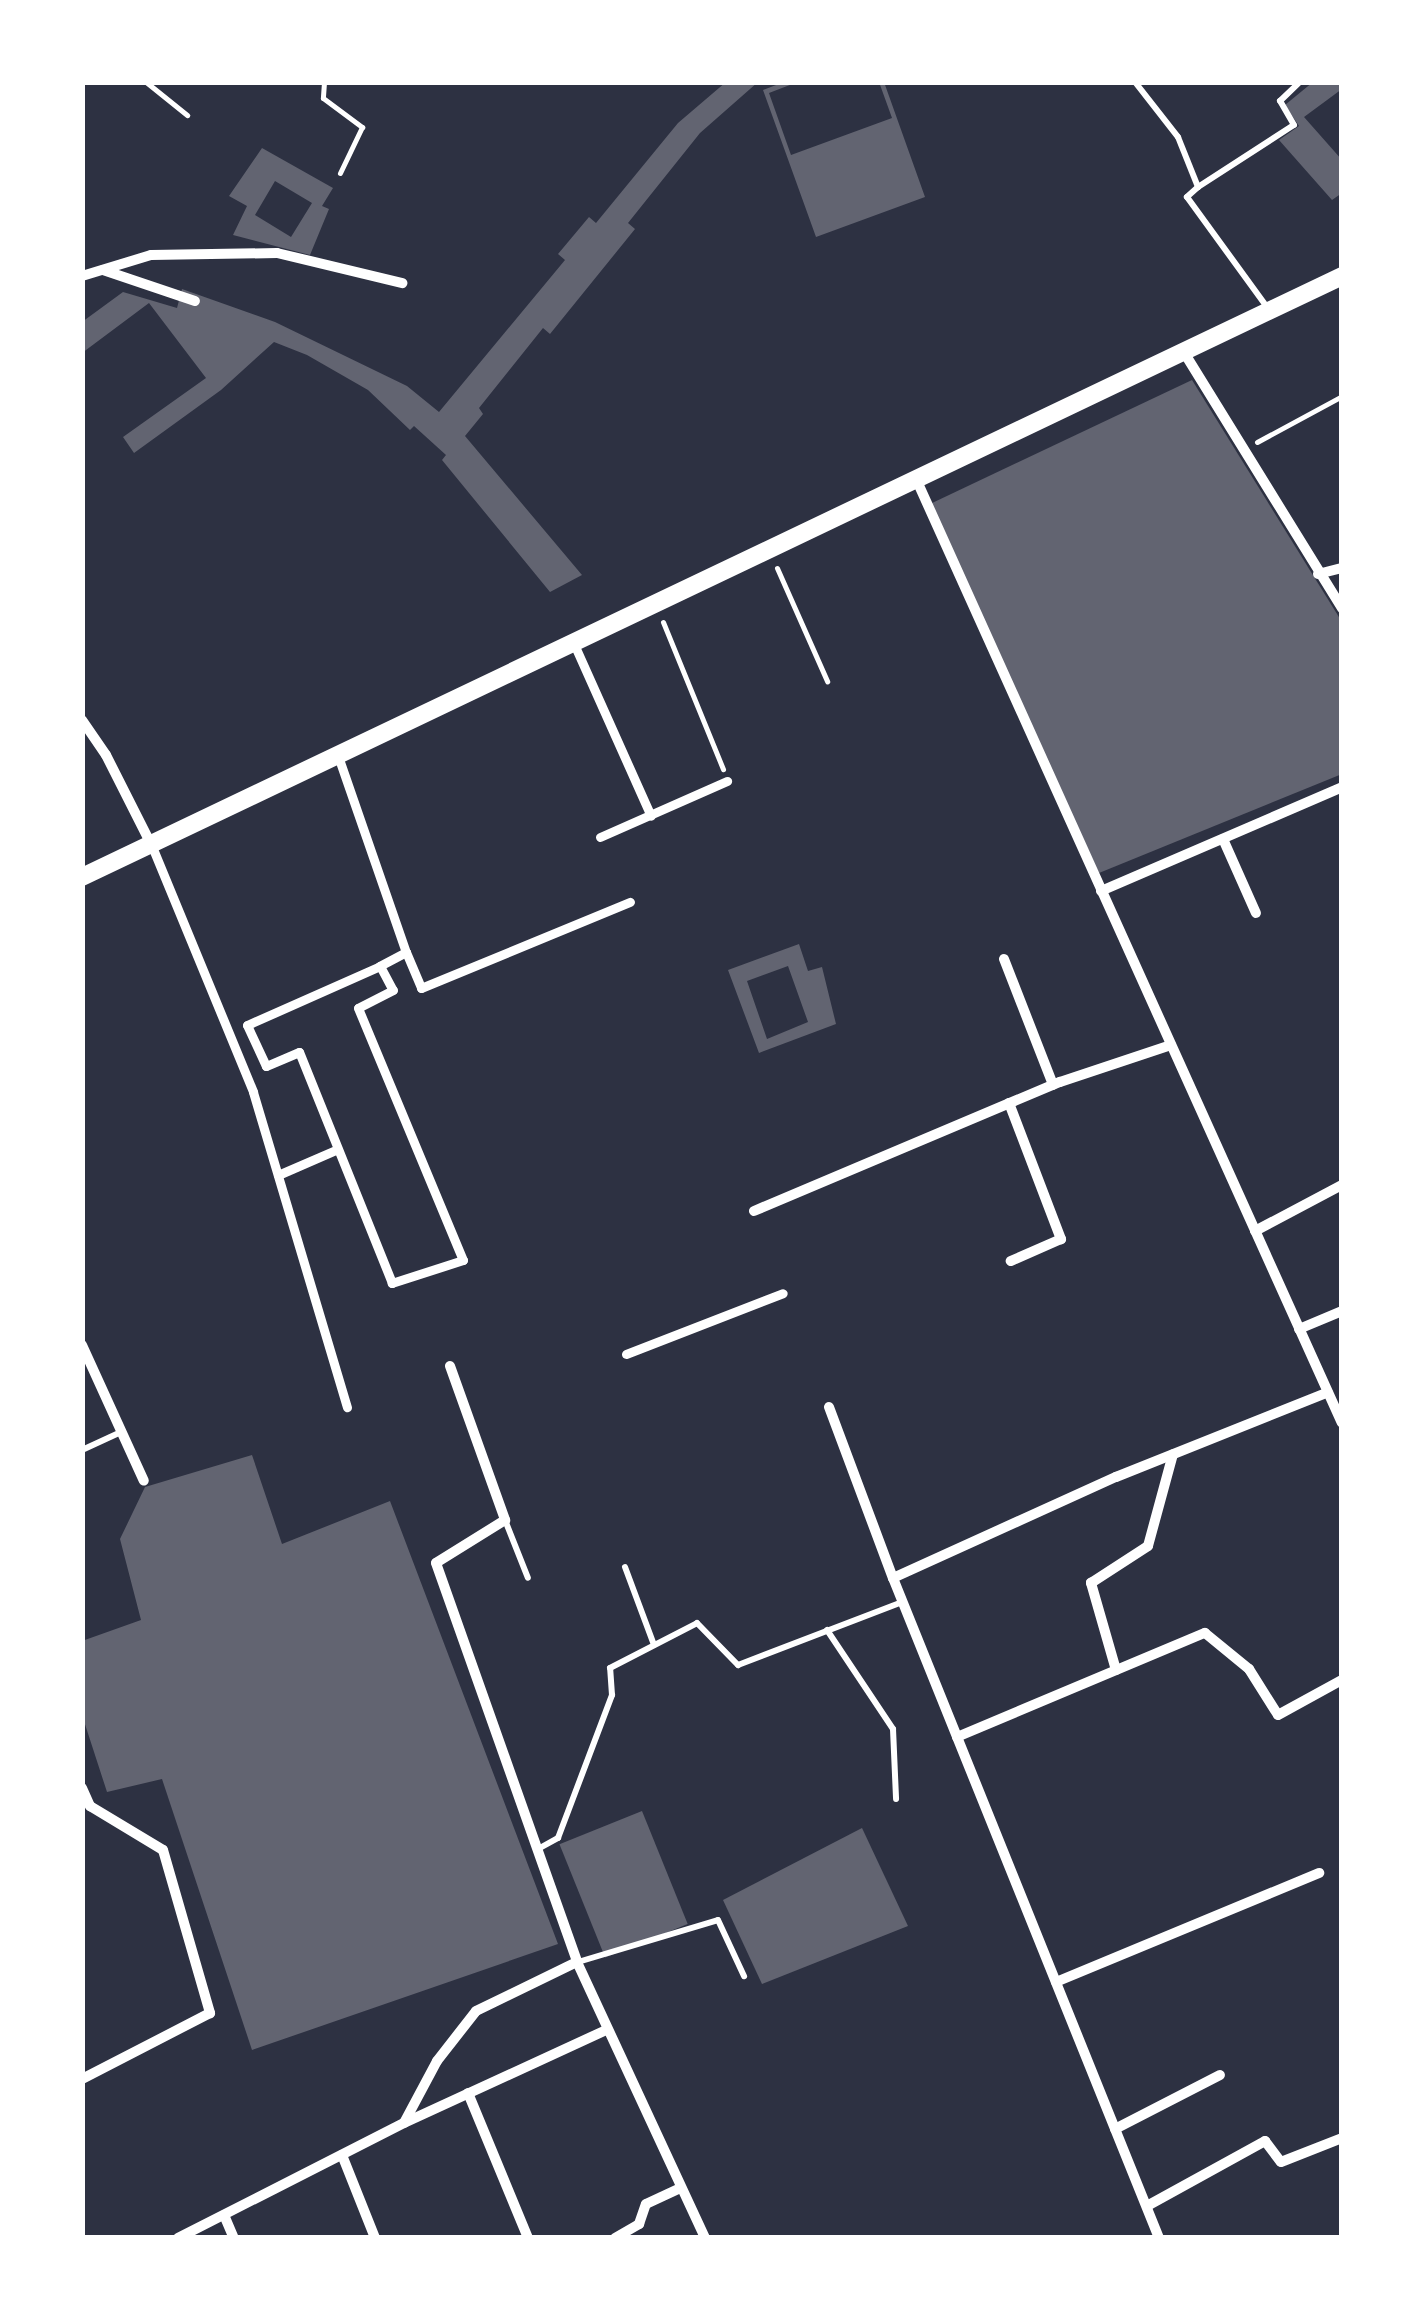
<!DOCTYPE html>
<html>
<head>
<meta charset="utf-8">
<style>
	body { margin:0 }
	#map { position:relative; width:1424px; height:2320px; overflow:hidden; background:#2d3142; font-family:"PT Sans Narrow",sans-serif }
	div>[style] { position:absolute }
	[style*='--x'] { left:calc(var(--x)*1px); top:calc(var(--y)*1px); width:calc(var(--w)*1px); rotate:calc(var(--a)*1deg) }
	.building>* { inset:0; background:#626471; transform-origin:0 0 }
	.path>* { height:5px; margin:-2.5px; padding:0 2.5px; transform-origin:2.5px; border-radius:2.5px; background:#fff }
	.service>* { height:6px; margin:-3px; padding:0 3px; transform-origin:3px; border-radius:3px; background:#fff }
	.pedestrian>* { height:9px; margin:-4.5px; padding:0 4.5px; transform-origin:4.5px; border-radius:4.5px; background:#fff }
	.minor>* { height:10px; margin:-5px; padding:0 5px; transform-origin:5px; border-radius:5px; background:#fff }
	.secondary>* { height:18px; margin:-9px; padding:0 9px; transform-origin:9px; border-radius:9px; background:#fff }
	span { translate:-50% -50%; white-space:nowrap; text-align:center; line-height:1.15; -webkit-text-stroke:9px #fff; paint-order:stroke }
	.frame { position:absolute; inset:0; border:85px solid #fff; pointer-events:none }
</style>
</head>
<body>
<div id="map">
	<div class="building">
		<div style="clip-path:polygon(726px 82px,758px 82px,700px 133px,628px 223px,635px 229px,550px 334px,543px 328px,479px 408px,483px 414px,465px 436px,582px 575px,550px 592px,442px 460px,446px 455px,414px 426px,410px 430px,368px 390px,307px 355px,274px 342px,221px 390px,134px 453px,123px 437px,206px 378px,149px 303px,82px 353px,82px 322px,123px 292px,177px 308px,182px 289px,275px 322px,407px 386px,439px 412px,565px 260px,558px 254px,589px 217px,596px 223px,678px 123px)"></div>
		<div style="clip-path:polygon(784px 82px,795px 83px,769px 93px,791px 155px,892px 118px,879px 82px,884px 82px,925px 197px,816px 237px,763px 90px)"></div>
		<div style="clip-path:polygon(1313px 82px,1342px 82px,1342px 89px,1304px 117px,1342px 160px,1342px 193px,1332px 200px,1279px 140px,1299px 126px,1285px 105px)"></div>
		<div style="clip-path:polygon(evenodd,262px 148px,333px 188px,322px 206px,329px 209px,310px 255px,233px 235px,247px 206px,229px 196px,262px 148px,275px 181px,312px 203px,291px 237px,255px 215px,275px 181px)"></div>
		<div style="clip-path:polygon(1192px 380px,1342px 622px,1342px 774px,1099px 873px,930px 504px)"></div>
		<div style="clip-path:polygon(evenodd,799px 944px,808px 971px,822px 967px,836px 1024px,759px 1053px,728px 970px,799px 944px,788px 966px,808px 1022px,767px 1039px,747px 981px,788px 966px)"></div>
		<div style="clip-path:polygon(252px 1455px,282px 1544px,390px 1501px,558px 1944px,252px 2050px,162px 1779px,107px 1792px,82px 1715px,82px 1641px,141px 1620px,120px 1539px,145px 1487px)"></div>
		<div style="left:642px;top:1811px;width:122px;height:89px;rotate:68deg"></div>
		<div style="clip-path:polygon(862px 1828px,908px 1926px,762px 1984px,723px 1900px)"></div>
	</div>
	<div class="path">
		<div style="--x:146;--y:82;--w:53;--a:38.8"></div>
		<div style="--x:324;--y:82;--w:16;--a:94"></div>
		<div style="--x:323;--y:98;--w:49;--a:36.6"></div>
		<div style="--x:362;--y:127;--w:51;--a:115.6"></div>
		<div style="--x:1257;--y:442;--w:97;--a:-28.4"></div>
		<div style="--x:777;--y:568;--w:124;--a:66.1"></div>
		<div style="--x:663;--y:622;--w:159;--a:67.8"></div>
	</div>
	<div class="service">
		<div style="--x:1135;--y:82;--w:70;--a:52"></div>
		<div style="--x:1178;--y:137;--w:54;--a:68.2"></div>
		<div style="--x:1198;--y:187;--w:15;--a:138"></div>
		<div style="--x:1187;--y:197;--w:136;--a:54"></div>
		<div style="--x:1198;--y:187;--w:114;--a:-32.9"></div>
		<div style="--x:1294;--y:125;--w:28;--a:-120"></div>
		<div style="--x:1280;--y:101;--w:28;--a:-44"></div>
		<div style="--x:82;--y:1450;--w:43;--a:-24.8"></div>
		<div style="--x:505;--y:1520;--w:62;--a:68.4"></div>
		<div style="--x:625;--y:1567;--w:83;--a:69.6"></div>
		<div style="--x:827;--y:1630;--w:119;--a:56.3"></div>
		<div style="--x:893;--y:1729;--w:70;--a:87.5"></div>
		<div style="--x:538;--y:1849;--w:23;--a:-29"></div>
		<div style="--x:558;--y:1838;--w:153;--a:-69.3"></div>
		<div style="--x:612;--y:1695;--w:27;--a:-94"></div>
		<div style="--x:610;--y:1668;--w:98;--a:-27.3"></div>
		<div style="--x:697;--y:1623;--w:59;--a:45.7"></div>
		<div style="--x:738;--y:1665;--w:176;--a:-21"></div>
		<div style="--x:578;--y:1962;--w:146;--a:-16.7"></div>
		<div style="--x:718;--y:1920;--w:62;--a:65.1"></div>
	</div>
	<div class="pedestrian">
		<div style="--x:574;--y:644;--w:188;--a:65.9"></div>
		<div style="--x:338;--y:756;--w:207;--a:70.9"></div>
		<div style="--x:406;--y:952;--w:30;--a:152"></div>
		<div style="--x:600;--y:837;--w:139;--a:-23.8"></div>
		<div style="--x:151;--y:844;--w:268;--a:67.6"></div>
		<div style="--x:253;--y:1092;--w:329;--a:73.4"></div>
		<div style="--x:406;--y:952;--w:39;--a:67"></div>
		<div style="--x:421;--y:988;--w:226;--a:-22.4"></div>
		<div style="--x:380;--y:966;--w:27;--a:62"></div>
		<div style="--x:393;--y:990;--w:39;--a:153"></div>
		<div style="--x:358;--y:1008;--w:273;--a:67.4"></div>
		<div style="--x:463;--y:1260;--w:75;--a:162.1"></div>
		<div style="--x:392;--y:1283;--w:249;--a:-111.9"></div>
		<div style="--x:299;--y:1052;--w:36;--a:157"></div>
		<div style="--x:266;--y:1066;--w:45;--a:-114.9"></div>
		<div style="--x:247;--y:1025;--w:145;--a:-23.9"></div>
		<div style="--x:278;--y:1175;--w:65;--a:-23.4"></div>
		<div style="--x:626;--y:1354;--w:168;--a:-21.2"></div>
	</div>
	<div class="minor">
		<div style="--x:103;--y:270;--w:97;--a:18.6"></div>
		<div style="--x:82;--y:276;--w:72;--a:-16.9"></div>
		<div style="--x:151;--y:255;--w:126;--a:-0.9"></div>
		<div style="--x:277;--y:253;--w:129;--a:13.5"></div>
		<div style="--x:1185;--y:354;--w:299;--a:58.3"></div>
		<div style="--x:917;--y:481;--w:1033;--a:65.72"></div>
		<div style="--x:1318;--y:574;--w:25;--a:-14"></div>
		<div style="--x:82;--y:720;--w:42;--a:55.6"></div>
		<div style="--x:106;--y:755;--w:100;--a:63.2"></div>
		<div style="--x:1223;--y:839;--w:81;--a:66"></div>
		<div style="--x:1101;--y:891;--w:262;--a:-23.3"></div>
		<div style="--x:1004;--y:959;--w:135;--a:68.7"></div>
		<div style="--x:1009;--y:1103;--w:146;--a:69.1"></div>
		<div style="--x:1061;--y:1239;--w:55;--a:156.3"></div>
		<div style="--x:754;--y:1211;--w:332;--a:-22.9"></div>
		<div style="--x:1060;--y:1082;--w:117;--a:-18.4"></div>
		<div style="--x:1255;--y:1231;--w:98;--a:-27.9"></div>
		<div style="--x:1299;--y:1329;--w:47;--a:-22.7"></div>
		<div style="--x:82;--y:1345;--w:149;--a:65.5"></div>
		<div style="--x:450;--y:1366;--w:164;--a:70.3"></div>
		<div style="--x:505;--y:1520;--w:81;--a:148.1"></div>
		<div style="--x:436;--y:1563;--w:423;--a:70.5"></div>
		<div style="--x:577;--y:1962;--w:304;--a:65.1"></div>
		<div style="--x:829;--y:1407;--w:183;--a:69.5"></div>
		<div style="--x:893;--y:1578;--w:712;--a:68.05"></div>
		<div style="--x:893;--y:1578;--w:245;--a:-24.4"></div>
		<div style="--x:1116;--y:1477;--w:228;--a:-21.8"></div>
		<div style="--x:1116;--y:1670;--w:91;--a:-106"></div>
		<div style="--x:1091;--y:1583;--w:68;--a:-33"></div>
		<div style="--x:1148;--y:1546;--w:95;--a:-74.8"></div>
		<div style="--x:957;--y:1737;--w:269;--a:-22.8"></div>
		<div style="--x:1205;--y:1633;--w:57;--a:39.3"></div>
		<div style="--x:1249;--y:1669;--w:54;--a:57.8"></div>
		<div style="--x:1278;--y:1715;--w:73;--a:-28.7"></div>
		<div style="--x:82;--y:1788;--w:20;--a:66"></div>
		<div style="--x:90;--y:1806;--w:85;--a:31.1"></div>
		<div style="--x:163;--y:1850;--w:170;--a:73.9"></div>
		<div style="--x:210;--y:2013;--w:144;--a:152.7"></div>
		<div style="--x:1056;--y:1982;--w:285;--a:-22.5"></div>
		<div style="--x:468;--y:2093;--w:157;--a:67.5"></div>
		<div style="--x:405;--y:2121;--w:68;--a:-61.9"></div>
		<div style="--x:437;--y:2061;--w:63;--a:-52"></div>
		<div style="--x:476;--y:2011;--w:112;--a:-25.9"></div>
		<div style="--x:1115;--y:2129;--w:118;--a:-27.2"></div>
		<div style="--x:342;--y:2155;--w:89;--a:68.3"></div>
		<div style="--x:1147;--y:2206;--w:135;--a:-28.8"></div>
		<div style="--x:1265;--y:2141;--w:26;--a:53"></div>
		<div style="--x:1281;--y:2162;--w:66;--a:-21.5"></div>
		<div style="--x:224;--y:2215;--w:25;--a:67"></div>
		<div style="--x:178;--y:2238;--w:254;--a:-27"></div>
		<div style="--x:404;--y:2123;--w:222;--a:-24.7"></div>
		<div style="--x:615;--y:2238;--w:28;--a:-30"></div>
		<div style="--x:639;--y:2224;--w:21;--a:-71"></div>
		<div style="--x:646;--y:2204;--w:38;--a:-25"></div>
	</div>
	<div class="secondary">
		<div style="--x:82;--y:877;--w:1396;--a:-25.5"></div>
	</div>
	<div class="frame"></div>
</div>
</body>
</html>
